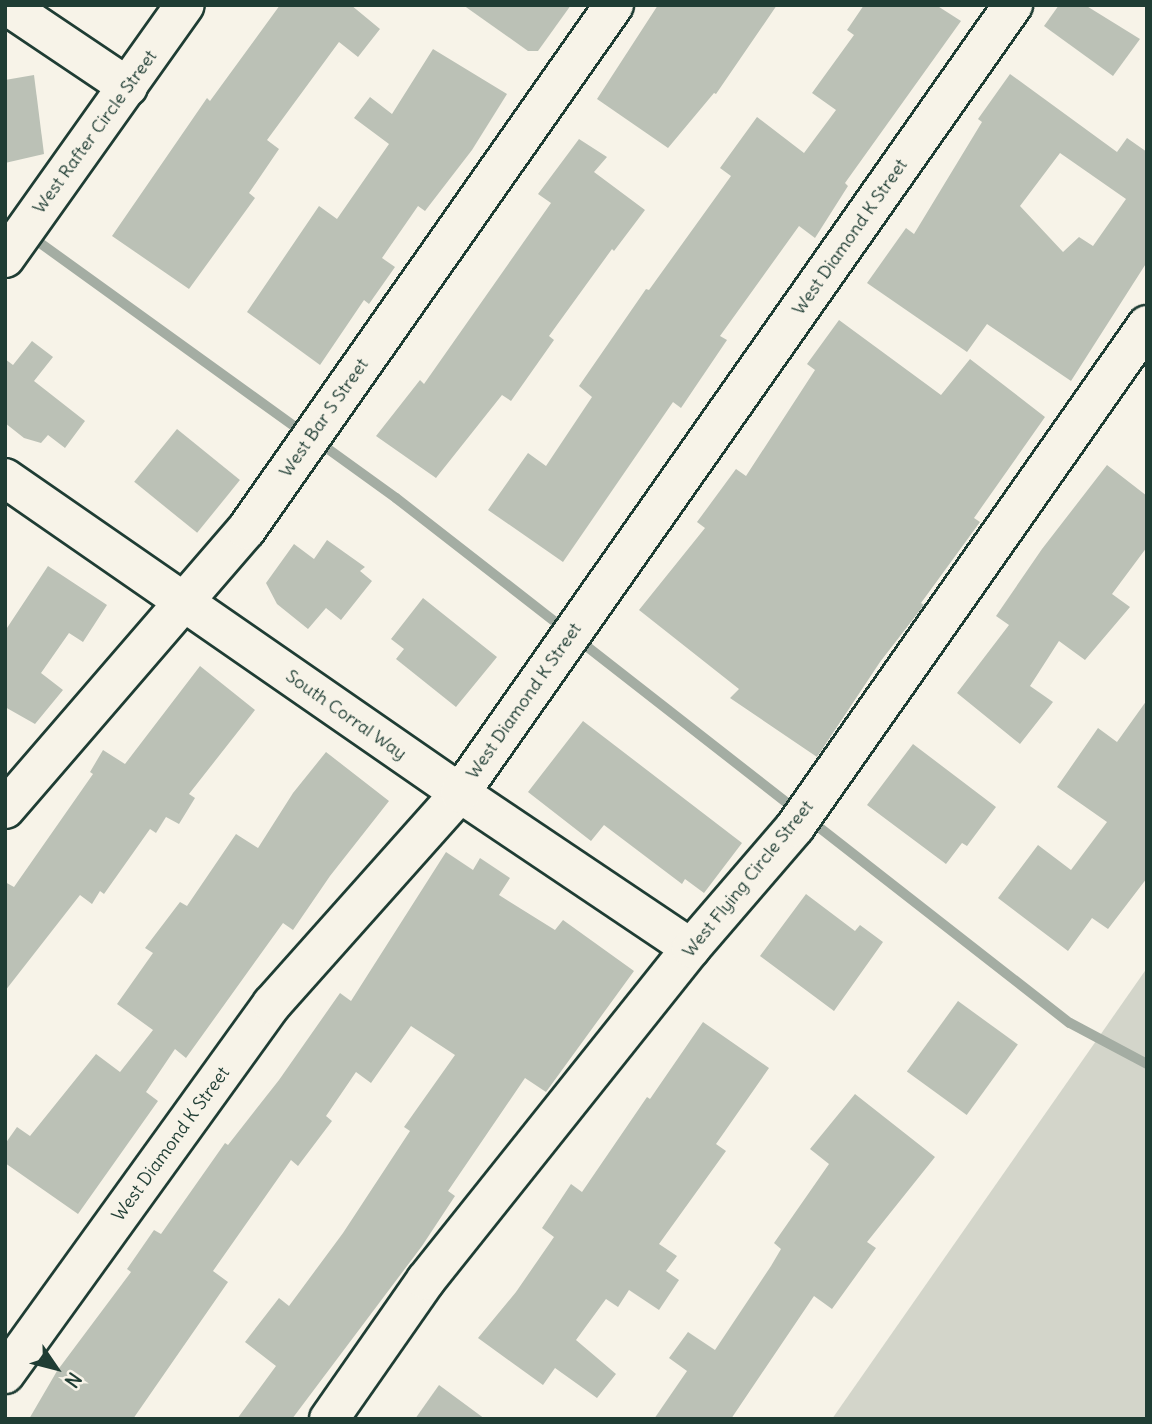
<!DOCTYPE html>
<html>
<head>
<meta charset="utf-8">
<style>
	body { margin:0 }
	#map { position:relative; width:1152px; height:1424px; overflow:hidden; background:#f7f3e8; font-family:Delius,sans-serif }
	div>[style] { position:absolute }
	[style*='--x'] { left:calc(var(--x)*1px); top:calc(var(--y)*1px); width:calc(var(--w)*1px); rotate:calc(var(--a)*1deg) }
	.green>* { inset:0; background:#d3d5ca }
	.stream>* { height:10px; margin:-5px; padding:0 5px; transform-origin:5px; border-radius:5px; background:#a4ada3 }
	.building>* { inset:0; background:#bbc1b6; transform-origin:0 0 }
	.roads { filter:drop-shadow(2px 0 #1f3d34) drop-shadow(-2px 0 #1f3d34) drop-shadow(0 2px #1f3d34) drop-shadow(0 -2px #1f3d34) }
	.minor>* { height:38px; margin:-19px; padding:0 19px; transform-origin:19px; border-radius:19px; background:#f7f3e8 }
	span { translate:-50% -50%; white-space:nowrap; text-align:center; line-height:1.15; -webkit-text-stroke:5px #f7f3e8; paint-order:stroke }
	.street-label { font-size:18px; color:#1f3d34 }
	.frame { position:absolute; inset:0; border:7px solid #1f3d34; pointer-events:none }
	.north { position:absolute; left:21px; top:1333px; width:70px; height:70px; -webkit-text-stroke:5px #f7f3e8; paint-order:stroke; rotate:125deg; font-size:19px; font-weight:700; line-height:28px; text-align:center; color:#1f3d34 }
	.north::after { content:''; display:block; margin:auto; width:24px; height:32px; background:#1f3d34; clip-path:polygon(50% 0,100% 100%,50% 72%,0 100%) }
</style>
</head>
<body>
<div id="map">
	<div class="green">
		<div style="clip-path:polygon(1147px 968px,1147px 1419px,832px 1419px)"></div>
	</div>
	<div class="stream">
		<div style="--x:29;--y:235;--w:339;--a:35.8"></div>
		<div style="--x:317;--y:441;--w:97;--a:35.8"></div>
		<div style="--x:396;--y:498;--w:213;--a:37.9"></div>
		<div style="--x:576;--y:638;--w:283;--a:38"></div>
		<div style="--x:811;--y:821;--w:328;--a:38"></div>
		<div style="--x:1070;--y:1023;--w:87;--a:28"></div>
	</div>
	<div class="building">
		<div style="clip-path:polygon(280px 5px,351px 5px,380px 29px,358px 57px,339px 42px,267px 140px,279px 149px,249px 193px,255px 198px,189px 289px,112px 236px,207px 98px,210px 101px)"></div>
		<div style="clip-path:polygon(463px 5px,571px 5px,538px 51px,528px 51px)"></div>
		<div style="clip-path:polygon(658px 5px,777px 5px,716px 94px,714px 93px,668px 148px,597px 99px)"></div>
		<div style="clip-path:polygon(864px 5px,936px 5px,961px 21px,845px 183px,848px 186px,815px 238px,799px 226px,720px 336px,727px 340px,681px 408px,673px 402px,563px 562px,488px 510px,528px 453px,546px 466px,592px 397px,579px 386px,646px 289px,649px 290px,731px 176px,720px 168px,757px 117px,804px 153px,836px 110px,812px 93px,854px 35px,847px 30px)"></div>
		<div style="clip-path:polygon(1059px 5px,1085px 5px,1140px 39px,1113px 76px,1044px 26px)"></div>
		<div style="clip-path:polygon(433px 49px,507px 94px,472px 150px,425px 211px,418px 206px,382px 258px,395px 267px,369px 304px,364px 300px,320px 365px,247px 312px,319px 206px,337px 219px,389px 144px,354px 118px,370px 97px,392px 114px)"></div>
		<div style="clip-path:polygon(evenodd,1010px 74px,1117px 152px,1127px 138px,1147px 152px,1147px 262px,1071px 381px,987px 324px,967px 352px,867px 283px,906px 228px,914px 234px,982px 122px,978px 119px,1010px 74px,1060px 153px,1126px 199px,1093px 246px,1079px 237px,1063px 252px,1020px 206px,1060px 153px)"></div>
		<div style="clip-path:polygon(34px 75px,44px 154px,5px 163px,5px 80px)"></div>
		<div style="clip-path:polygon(579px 139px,607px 157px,594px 172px,645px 210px,614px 251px,612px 249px,549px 336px,554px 340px,511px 401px,502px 395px,436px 478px,376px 436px,420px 380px,424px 384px,551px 203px,538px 194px)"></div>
		<div style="clip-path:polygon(839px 320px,941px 395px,970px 359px,1045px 417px,974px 518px,980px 522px,921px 603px,924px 605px,880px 662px,817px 757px,730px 698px,739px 689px,639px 610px,705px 528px,697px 522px,736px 469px,746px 476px,815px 370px,807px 364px)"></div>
		<div style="clip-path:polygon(32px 341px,53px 357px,34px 381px,85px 421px,65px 448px,48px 435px,41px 443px,24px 438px,5px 423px,5px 359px,13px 365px)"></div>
		<div style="left:177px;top:429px;width:81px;height:68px;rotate:39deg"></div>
		<div style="clip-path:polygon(1107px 465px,1147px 496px,1147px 547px,1112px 594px,1130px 607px,1085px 660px,1059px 641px,1030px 686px,1053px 702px,1020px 744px,957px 693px,1009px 625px,996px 616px,1042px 549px)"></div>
		<div style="clip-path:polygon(327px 540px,365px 567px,360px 571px,372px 581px,341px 620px,326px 608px,308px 629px,277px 604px,266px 583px,294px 544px,314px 559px)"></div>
		<div style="clip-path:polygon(48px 566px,107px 605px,83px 642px,69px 633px,41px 673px,63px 690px,35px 724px,5px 707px,5px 631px)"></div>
		<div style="clip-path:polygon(423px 598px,497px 657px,456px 707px,396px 659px,404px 649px,391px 639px)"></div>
		<div style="clip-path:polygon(200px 666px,255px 710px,189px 794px,195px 798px,179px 824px,166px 817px,156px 833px,150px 829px,104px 894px,100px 891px,92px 904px,80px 895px,5px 991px,5px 882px,14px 887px,93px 774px,90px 772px,103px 750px,125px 764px)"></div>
		<div style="clip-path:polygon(1147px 700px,1147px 878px,1108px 929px,1092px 918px,1068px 951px,998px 898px,1038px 845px,1071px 870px,1107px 822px,1057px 787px,1098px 728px,1117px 742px)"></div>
		<div style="clip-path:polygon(583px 721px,742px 843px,704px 893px,685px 879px,682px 884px,604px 825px,591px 841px,528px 792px)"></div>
		<div style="clip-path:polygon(913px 744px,996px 807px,967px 846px,962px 843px,946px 864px,867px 805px)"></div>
		<div style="clip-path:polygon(326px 752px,389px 801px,330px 876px,293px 930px,283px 923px,186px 1058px,175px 1049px,146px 1092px,158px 1101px,78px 1214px,5px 1163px,5px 1144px,17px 1127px,30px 1136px,96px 1054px,120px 1072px,153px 1030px,117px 1004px,153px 953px,145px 948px,180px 902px,187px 906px,236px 834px,258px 848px,293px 793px)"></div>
		<div style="clip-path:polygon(446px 852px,473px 870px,480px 858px,510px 878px,499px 895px,555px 930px,563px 920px,634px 971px,546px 1092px,525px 1078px,448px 1191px,455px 1196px,422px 1246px,292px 1419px,237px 1419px,276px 1366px,245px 1342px,279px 1298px,289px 1306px,343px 1233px,410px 1131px,404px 1127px,455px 1055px,411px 1026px,371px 1083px,356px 1072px,326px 1116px,332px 1121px,298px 1166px,291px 1160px,213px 1271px,228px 1282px,133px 1419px,29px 1419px,57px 1371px,131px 1272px,127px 1269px,154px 1230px,161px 1234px,225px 1143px,228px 1145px,279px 1080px,340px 993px,351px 1001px)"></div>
		<div style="clip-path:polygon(806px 894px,855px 931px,860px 925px,883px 942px,834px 1011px,760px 956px)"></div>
		<div style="left:958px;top:1001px;width:74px;height:87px;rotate:36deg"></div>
		<div style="clip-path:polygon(703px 1022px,769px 1068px,716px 1144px,726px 1151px,659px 1244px,677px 1256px,666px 1271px,679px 1280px,659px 1310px,629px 1290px,618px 1307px,606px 1299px,576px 1340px,616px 1374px,597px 1398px,555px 1368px,543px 1385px,478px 1338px,516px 1292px,554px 1237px,542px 1228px,571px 1184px,582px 1192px,647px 1097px,650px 1099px)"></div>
		<div style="clip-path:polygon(855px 1094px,935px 1157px,867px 1242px,876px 1248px,832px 1309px,814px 1296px,731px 1419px,654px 1419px,687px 1371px,669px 1358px,688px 1332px,715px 1350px,771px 1266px,781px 1249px,774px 1243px,829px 1164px,810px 1149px)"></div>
		<div style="clip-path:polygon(439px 1385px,485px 1419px,415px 1419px)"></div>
	</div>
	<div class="roads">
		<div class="minor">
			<div style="--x:6;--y:5;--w:147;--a:33.9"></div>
			<div style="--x:5;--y:258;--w:310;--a:-54.6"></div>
			<div style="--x:5;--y:478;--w:553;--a:34.7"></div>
			<div style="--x:460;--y:793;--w:278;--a:33.9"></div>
			<div style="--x:5;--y:809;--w:369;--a:-49.2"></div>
			<div style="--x:246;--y:530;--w:641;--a:-54.97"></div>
			<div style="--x:5;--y:1374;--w:456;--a:-54.2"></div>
			<div style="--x:272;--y:1004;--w:283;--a:-48.3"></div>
			<div style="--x:460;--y:793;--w:963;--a:-54.94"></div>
			<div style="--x:329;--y:1419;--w:169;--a:-55.1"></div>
			<div style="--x:426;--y:1280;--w:425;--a:-51.4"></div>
			<div style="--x:691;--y:948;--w:160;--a:-49.3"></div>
			<div style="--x:795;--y:827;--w:613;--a:-54.96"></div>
		</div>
	</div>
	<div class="street-label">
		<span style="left:95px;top:132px;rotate:-54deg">West Rafter Circle Street</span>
		<span style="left:850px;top:237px;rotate:-55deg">West Diamond K Street</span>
		<span style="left:324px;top:418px;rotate:-55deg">West Bar S Street</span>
		<span style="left:524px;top:701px;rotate:-55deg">West Diamond K Street</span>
		<span style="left:346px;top:715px;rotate:35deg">South Corral Way</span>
		<span style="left:748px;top:879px;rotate:-51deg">West Flying Circle Street</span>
		<span style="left:171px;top:1144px;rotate:-54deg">West Diamond K Street</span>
	</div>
	<div class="frame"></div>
	<div class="north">N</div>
</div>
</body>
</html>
